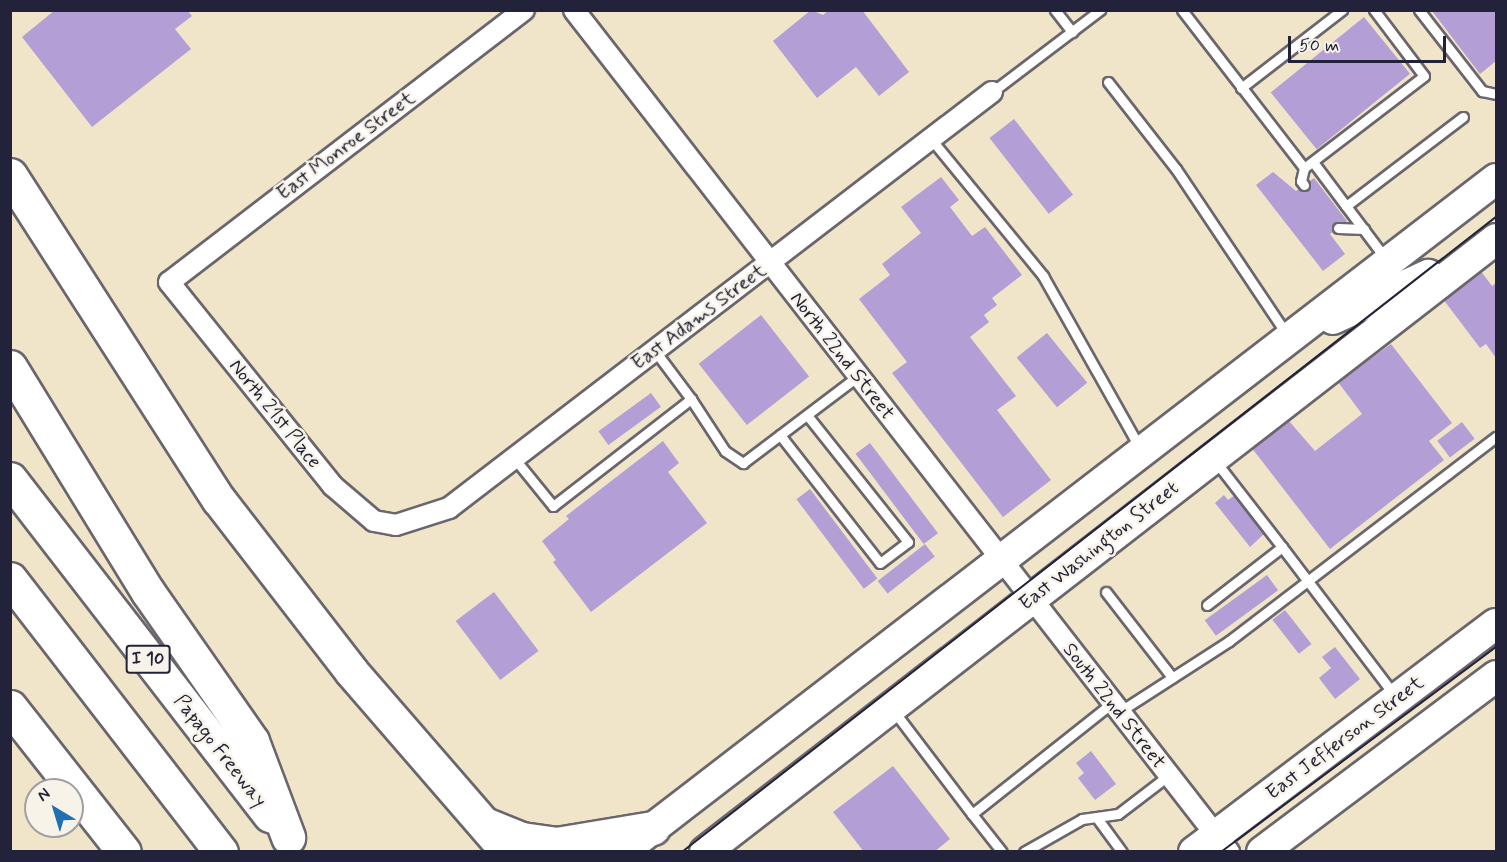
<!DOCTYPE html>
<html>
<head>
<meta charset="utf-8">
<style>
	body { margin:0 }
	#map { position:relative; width:1507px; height:862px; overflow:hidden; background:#f0e4c9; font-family:Mynerve,sans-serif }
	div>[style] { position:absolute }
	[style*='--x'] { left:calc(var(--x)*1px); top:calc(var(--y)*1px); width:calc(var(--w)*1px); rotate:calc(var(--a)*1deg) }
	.building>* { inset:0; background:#b39fd6; transform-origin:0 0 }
	.roads { filter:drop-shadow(2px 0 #6a666d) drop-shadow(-2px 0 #6a666d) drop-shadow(0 2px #6a666d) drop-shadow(0 -2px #6a666d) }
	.lane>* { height:9px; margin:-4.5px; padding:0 4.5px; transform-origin:4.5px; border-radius:4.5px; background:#fff }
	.street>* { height:20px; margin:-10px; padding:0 10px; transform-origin:10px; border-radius:10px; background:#fff }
	.primary>* { height:30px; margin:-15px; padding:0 15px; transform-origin:15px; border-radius:15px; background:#fff }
	.highway>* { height:33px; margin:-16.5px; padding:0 16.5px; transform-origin:16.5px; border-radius:16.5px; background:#fff }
	.tram>* { height:1.5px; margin:-0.75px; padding:0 0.75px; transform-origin:0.75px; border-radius:0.75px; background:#22223b }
	span { translate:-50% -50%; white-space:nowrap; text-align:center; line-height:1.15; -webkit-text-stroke:5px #f7f3e8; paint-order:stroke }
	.shield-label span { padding:2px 4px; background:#f7f3e8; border:2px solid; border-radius:4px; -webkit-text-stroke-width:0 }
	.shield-label { font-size:18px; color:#22223b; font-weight:700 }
	.street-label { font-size:20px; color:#22223b }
	.frame { position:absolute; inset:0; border:12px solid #22223b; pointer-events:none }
	.north { position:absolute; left:24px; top:778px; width:60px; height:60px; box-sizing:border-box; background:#f7f3e8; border:2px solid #a29fa3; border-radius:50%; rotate:322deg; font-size:16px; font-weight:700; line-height:24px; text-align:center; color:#22223b }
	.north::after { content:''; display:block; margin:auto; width:21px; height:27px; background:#1f6fb2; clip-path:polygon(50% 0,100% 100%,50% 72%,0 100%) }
	.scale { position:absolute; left:1288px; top:36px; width:158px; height:27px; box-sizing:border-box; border:3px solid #22223b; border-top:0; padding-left:8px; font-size:18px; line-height:21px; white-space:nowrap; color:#22223b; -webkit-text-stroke:4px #f7f3e8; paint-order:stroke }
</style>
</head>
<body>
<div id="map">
	<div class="building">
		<div style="clip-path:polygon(55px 10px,187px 10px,192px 16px,175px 29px,191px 49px,92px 127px,22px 37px)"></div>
		<div style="clip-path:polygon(811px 10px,823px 15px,829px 10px,862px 10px,909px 72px,879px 96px,856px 67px,817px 98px,773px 41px)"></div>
		<div style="clip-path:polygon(1496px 10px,1496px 61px,1480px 74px,1432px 11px)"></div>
		<div style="left:1364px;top:17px;width:73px;height:120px;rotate:51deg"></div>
		<div style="left:1014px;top:119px;width:96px;height:31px;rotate:52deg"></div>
		<div style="clip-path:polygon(1273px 172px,1296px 191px,1314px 178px,1347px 221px,1330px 234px,1345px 254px,1323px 271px,1256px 185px)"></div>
		<div style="clip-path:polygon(941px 177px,959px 200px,950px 207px,972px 236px,985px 227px,1022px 275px,992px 298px,997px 305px,984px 315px,989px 322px,970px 337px,1016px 396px,997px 410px,1051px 480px,1003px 517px,892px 373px,907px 362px,859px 299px,890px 275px,882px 264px,921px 233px,901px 207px)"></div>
		<div style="clip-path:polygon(1480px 270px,1492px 286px,1496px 283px,1496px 358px,1486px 344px,1480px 348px,1443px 299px)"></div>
		<div style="left:761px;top:315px;width:78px;height:79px;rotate:52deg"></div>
		<div style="left:1047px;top:333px;width:64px;height:39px;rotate:51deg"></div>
		<div style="clip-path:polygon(1391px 344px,1452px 423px,1429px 441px,1444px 460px,1330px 549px,1251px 447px,1289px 421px,1315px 451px,1362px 414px,1338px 382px)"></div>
		<div style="left:651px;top:393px;width:17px;height:65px;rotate:54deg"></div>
		<div style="left:1462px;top:422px;width:21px;height:31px;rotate:53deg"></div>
		<div style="clip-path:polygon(663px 441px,679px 463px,668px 472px,707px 523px,591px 612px,553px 562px,556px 560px,542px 541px,569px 519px,566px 516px)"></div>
		<div style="left:870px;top:443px;width:113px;height:18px;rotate:53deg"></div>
		<div style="left:810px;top:489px;width:112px;height:17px;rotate:53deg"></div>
		<div style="clip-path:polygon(1224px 495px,1228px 500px,1235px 495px,1265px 533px,1250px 547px,1215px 503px)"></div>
		<div style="left:925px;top:544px;width:16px;height:60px;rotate:52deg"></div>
		<div style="left:1267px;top:575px;width:19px;height:77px;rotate:54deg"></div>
		<div style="left:494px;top:592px;width:74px;height:48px;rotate:53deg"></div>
		<div style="left:1285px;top:610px;width:43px;height:16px;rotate:52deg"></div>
		<div style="clip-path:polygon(1335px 647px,1360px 679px,1335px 699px,1319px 678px,1331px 668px,1322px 657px)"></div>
		<div style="clip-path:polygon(1091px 751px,1116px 784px,1095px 800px,1078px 778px,1084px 773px,1076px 763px)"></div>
		<div style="clip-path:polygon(893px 766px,950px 839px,934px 852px,864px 852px,833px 812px)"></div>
	</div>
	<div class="roads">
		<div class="lane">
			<div style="--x:1055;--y:10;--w:28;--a:52"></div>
			<div style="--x:1182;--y:10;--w:200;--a:52.3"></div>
			<div style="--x:1419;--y:10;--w:103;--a:52.1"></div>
			<div style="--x:1482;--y:91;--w:14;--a:12"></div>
			<div style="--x:1108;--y:82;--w:110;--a:52"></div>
			<div style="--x:1176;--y:169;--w:201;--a:56.2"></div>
			<div style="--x:1241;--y:88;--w:128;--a:-37.7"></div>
			<div style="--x:992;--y:92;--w:136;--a:-37.2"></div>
			<div style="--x:931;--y:139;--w:177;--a:50.7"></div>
			<div style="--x:1043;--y:276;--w:197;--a:60.6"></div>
			<div style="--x:1313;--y:162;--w:120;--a:53.1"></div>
			<div style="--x:1304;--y:185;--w:5;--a:-127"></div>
			<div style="--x:1301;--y:181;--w:13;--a:-77"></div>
			<div style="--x:1304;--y:168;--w:151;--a:-37.5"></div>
			<div style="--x:1424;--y:76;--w:83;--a:-127.1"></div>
			<div style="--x:1346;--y:206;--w:147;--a:-37.3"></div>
			<div style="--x:1338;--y:228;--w:26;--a:2"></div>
			<div style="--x:691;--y:399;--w:62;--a:56.8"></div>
			<div style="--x:725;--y:451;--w:22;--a:34"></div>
			<div style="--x:743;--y:463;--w:144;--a:-37.1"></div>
			<div style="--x:780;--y:435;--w:162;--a:52"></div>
			<div style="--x:880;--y:563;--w:35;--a:-37"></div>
			<div style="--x:908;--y:542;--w:162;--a:-128.5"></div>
			<div style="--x:514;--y:458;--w:62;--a:50.9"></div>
			<div style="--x:553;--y:506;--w:175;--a:-37.8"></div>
			<div style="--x:691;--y:399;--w:60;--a:-126.9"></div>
			<div style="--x:1282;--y:547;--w:187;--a:52.8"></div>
			<div style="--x:1106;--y:592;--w:108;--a:52.2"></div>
			<div style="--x:1207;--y:605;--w:95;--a:-37.7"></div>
			<div style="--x:1282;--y:547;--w:108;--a:-127.8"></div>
			<div style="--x:893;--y:710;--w:131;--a:52.8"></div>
			<div style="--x:972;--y:814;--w:179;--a:-38.4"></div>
			<div style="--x:1119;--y:712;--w:131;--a:-32.8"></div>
			<div style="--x:1229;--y:641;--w:336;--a:-37.4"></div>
			<div style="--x:972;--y:814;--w:48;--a:51.7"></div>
			<div style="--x:1097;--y:818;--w:42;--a:53.7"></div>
			<div style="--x:1024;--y:852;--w:67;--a:-29.6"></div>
			<div style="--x:1082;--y:819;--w:36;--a:-8"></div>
			<div style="--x:1118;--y:814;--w:64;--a:-37.4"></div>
		</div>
		<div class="street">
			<div style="--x:524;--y:10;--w:447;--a:142.5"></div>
			<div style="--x:169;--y:282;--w:262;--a:51.2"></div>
			<div style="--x:333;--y:486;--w:54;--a:40.5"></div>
			<div style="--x:374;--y:521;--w:22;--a:10"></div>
			<div style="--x:396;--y:525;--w:56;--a:-17.8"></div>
			<div style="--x:449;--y:508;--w:684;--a:-37.46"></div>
			<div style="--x:574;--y:10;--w:1067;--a:52.12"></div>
		</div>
		<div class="primary">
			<div style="--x:1333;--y:319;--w:105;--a:-24.9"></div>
			<div style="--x:622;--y:852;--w:1103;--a:-37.6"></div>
			<div style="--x:705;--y:852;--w:1001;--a:-37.77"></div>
			<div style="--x:1194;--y:852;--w:378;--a:-37.1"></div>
			<div style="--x:1262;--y:852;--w:293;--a:-36.9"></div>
		</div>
		<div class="highway">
			<div style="--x:10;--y:175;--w:386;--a:57.3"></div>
			<div style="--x:219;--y:500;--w:216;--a:52.3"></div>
			<div style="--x:351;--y:671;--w:240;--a:49.1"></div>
			<div style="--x:10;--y:367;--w:264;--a:58.5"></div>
			<div style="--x:148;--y:592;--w:182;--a:55.1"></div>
			<div style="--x:252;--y:741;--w:103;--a:69.4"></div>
			<div style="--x:10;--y:479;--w:425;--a:52.3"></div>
			<div style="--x:10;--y:579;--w:345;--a:52.3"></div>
			<div style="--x:10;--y:707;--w:184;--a:51.8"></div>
			<div style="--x:487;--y:825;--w:38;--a:22"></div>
			<div style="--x:522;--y:839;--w:34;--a:8"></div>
			<div style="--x:556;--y:844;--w:98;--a:-9.4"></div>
		</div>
	</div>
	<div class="tram">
		<div style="--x:682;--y:852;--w:1032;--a:-37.96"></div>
		<div style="--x:1221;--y:852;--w:343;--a:-36.7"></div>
	</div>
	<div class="shield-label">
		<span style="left:148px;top:659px">I 10</span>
	</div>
	<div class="street-label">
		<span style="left:346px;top:146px;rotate:-37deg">East Monroe Street</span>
		<span style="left:699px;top:317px;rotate:-37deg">East Adams Street</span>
		<span style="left:842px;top:356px;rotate:52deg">North 22nd Street</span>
		<span style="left:275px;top:414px;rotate:51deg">North 21st Place</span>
		<span style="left:1099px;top:546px;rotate:-38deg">East Washington Street</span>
		<span style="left:1114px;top:706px;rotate:52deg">South 22nd Street</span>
		<span style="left:1345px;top:738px;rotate:-37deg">East Jefferson Street</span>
		<span style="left:220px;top:751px;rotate:52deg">Papago Freeway</span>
	</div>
	<div class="frame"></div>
	<div class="north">N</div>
	<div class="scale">50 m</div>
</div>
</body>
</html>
